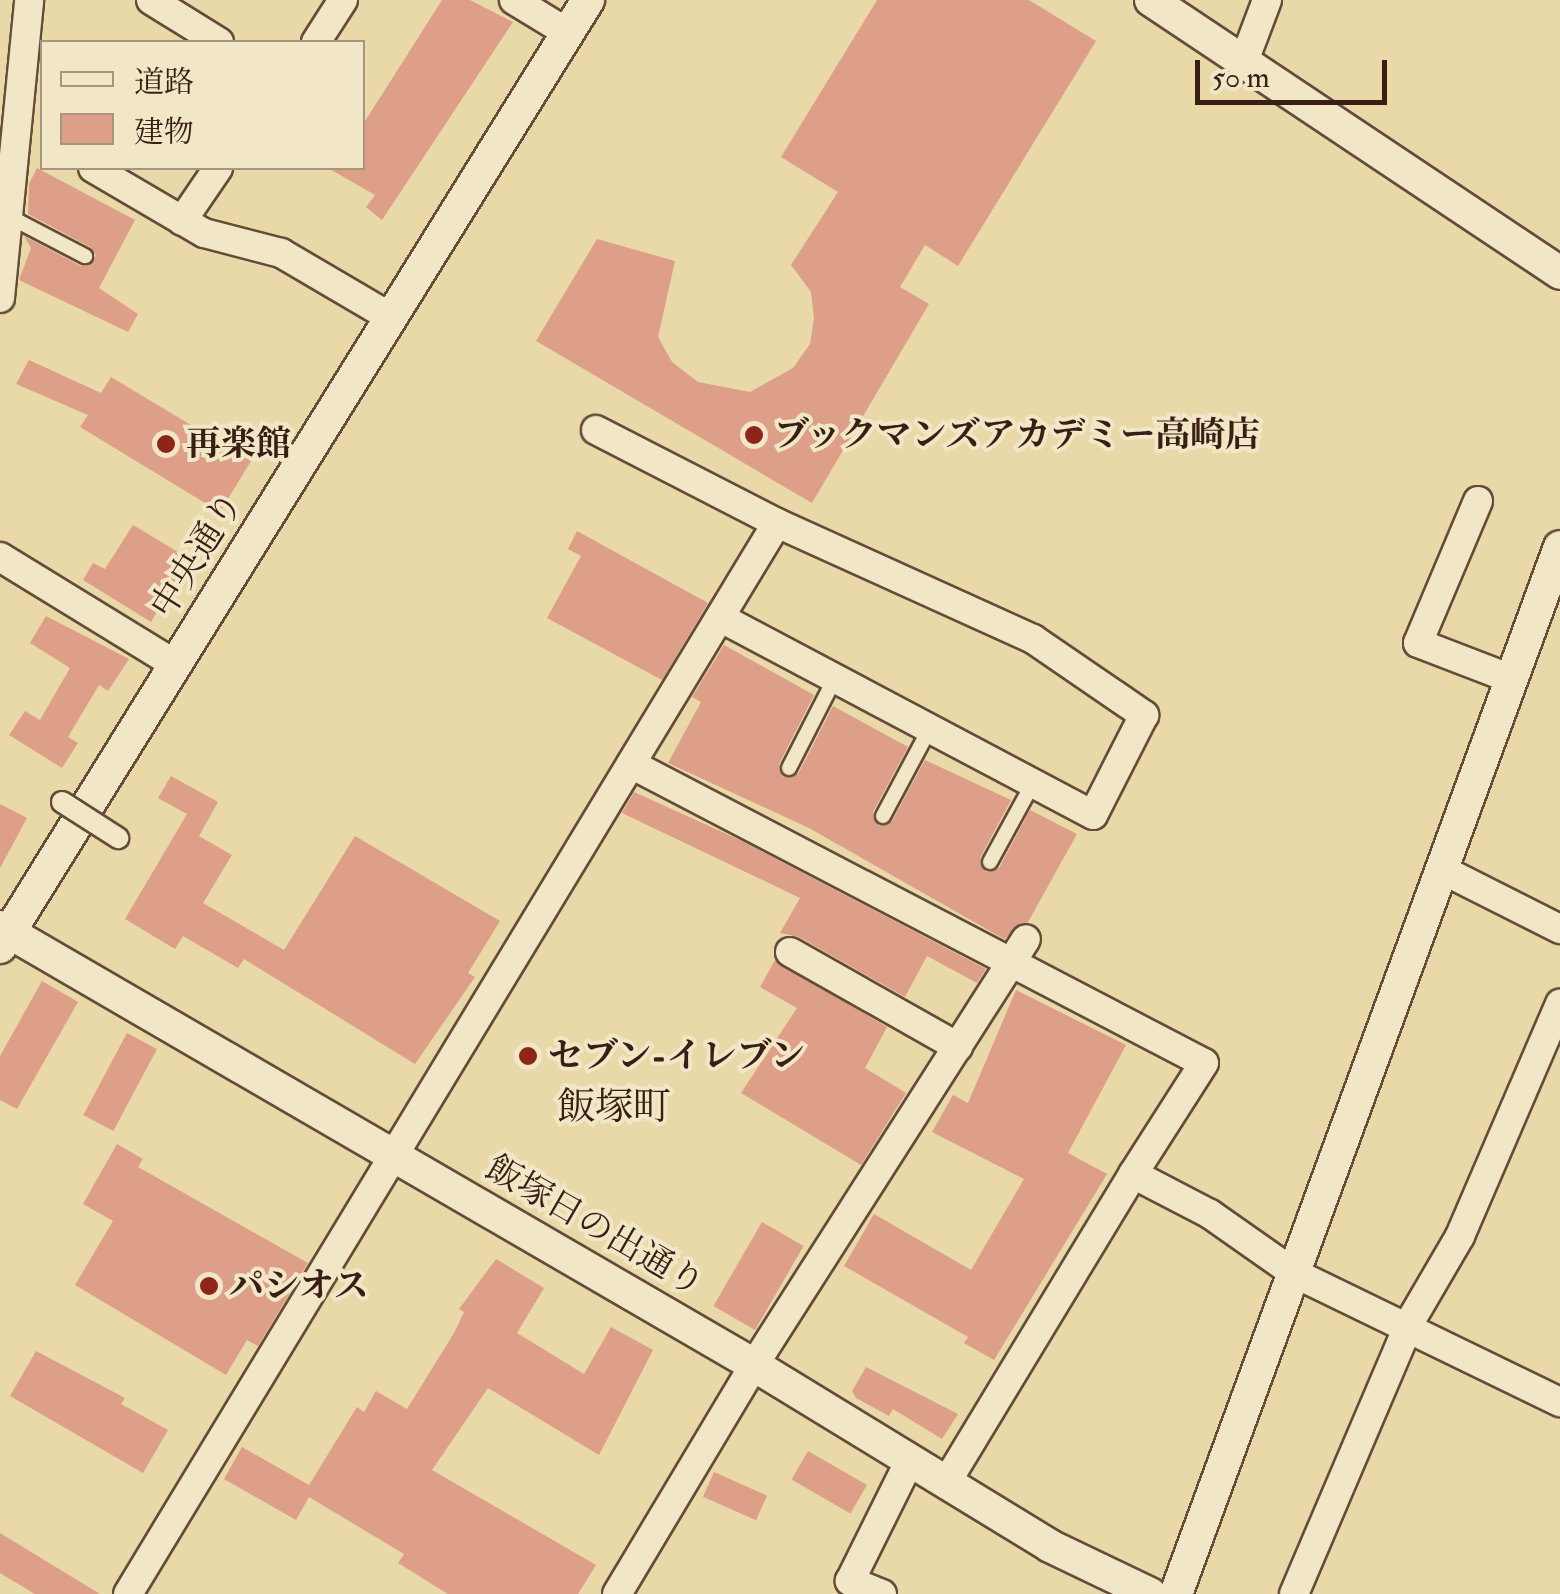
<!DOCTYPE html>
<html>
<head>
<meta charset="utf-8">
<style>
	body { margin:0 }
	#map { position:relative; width:1560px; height:1594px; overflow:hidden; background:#e9d8a8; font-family:"IM FELL Double Pica","Noto Serif JP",serif }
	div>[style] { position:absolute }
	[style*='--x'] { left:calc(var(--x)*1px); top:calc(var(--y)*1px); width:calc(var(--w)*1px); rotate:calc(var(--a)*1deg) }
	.building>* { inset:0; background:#dd9f88; transform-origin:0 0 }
	.roads { filter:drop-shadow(2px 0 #644c39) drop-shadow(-2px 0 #644c39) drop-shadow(0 2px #644c39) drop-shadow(0 -2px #644c39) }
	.service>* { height:14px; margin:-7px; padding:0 7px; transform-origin:7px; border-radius:7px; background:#f1e6c6 }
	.minor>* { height:28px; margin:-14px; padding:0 14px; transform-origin:14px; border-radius:14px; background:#f1e6c6 }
	.tertiary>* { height:32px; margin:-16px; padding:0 16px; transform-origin:16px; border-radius:16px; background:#f1e6c6 }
	.bridges { filter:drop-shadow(2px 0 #644c39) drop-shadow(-2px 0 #644c39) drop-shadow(0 2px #644c39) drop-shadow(0 -2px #644c39) }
	.pedestrian-bridge>* { height:20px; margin:-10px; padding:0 10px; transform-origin:10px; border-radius:10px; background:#f1e6c6 }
	.dots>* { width:28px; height:28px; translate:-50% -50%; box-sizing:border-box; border:5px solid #f1e6c6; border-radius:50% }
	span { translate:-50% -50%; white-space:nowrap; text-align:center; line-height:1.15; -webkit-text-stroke:8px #f1e6c6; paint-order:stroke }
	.poi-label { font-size:35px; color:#381e14; font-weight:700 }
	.left { translate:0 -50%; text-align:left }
	.street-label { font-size:35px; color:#381e14 }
	.neighbourhood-label { font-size:38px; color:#381e14 }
	.legend { position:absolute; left:40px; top:40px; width:325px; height:130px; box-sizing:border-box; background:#f1e6c6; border:2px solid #a7967f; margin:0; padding:12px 18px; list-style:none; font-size:30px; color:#381e14 }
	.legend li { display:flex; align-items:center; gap:20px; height:50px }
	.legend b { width:50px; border:2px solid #a7967f }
	.scale { position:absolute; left:1195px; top:60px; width:192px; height:45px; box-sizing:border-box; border:5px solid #381e14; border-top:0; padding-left:12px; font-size:30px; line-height:35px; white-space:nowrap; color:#381e14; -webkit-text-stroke:8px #f1e6c6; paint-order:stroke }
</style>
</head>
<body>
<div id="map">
	<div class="building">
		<div style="clip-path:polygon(442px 0,470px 0,513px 22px,382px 220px,366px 207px,375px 195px,328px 168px,362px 168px,362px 126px)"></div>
		<div style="clip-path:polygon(877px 0,1029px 0,1096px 41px,958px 266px,925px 245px,900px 287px,929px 304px,812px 503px,536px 341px,597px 239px,675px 261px,658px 337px,672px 362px,698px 382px,750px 392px,793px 368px,810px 344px,814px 318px,811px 292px,791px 265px,838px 192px,781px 157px)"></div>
		<div style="clip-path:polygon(37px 168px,135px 220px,99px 288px,138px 314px,128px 332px,19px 280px,31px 248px,24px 236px,81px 266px,96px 256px,90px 247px,28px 214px,29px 184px)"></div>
		<div style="clip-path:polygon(29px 360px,101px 393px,111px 377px,251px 461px,220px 512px,80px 427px,88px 415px,16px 384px)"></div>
		<div style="clip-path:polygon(133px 525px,188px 558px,151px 622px,83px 580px,93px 563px,105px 569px)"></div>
		<div style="clip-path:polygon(577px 531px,708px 603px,662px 680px,547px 618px,581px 556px,568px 549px)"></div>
		<div style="clip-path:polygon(46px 616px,129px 659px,108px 691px,99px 685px,68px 737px,78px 743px,62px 768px,9px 735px,25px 711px,40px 720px,70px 668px,30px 643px)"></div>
		<div style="clip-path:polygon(724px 645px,814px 695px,779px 764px,783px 777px,798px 774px,833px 706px,908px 747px,873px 812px,879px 826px,892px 821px,925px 760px,1011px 800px,980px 858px,986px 872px,999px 868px,1030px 810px,1077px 834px,1028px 922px,1004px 939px,809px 828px,668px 763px,701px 702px,692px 697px)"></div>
		<div style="clip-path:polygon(171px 776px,218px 802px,199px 836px,232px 855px,203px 903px,284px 950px,355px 836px,500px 921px,468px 973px,475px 977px,415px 1064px,244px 959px,238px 968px,183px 936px,175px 949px,125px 919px,187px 814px,158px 798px)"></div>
		<div style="clip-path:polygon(634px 792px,740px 840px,986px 969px,977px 983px,927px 956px,905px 997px,799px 937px,780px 933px,800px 898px,622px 813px)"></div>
		<div style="clip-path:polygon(0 804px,27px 818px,0 868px)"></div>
		<div style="clip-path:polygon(775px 960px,887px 1027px,865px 1068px,906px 1093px,861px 1165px,741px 1093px,797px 1008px,760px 987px)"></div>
		<div style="clip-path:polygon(42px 981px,78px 1002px,17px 1109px,0 1100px,0 1056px)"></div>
		<div style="clip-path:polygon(1016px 990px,1126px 1045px,1068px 1153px,1107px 1174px,994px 1360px,964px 1343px,968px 1337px,844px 1266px,874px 1214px,971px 1270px,1024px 1179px,932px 1132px,953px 1095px,968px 1103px)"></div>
		<div style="left:127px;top:1033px;width:34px;height:93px;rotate:28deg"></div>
		<div style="clip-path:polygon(117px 1144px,143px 1159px,138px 1167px,308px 1263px,258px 1346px,247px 1340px,226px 1375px,75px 1285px,113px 1221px,83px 1204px)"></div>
		<div style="left:762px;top:1222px;width:48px;height:97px;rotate:30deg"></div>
		<div style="clip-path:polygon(496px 1259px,544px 1288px,517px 1333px,584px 1374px,611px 1327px,653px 1350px,599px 1455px,488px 1388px,432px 1470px,596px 1565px,578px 1594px,448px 1594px,398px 1563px,404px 1554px,309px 1497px,296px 1520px,224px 1479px,242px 1447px,309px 1485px,357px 1407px,364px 1412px,376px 1391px,407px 1409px,454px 1333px,464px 1312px,459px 1309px)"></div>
		<div style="clip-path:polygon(36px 1351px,125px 1398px,121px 1404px,168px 1430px,143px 1473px,10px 1396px)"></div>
		<div style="clip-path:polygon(866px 1367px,958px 1414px,942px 1439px,893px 1409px,889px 1416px,856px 1398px,852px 1391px)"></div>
		<div style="left:808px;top:1451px;width:68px;height:33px;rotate:30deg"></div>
		<div style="left:714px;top:1472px;width:58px;height:27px;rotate:24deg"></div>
		<div style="clip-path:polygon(0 1533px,100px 1594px,35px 1594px,0 1573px)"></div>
	</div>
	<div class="roads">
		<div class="service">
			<div style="--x:8;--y:216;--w:87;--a:27.5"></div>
			<div style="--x:789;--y:768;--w:101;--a:-62.9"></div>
			<div style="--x:883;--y:816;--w:100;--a:-61.9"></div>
			<div style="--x:990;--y:862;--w:90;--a:-61.4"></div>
		</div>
		<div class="minor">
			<div style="--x:151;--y:0;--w:80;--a:31.7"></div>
			<div style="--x:514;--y:0;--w:63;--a:31.4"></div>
			<div style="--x:316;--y:42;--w:50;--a:-57.3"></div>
			<div style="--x:1244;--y:61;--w:65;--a:-69.3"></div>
			<div style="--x:93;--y:168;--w:129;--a:30.4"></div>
			<div style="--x:204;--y:233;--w:80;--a:14.6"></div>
			<div style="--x:281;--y:253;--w:129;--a:30.4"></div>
			<div style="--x:182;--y:221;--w:64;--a:-55.8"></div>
			<div style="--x:0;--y:298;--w:299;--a:-84.4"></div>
			<div style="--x:596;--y:430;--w:203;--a:27.2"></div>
			<div style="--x:777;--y:523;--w:281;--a:24.4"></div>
			<div style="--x:1033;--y:639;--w:135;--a:34.4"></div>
			<div style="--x:1144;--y:715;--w:112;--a:117"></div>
			<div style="--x:1093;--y:815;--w:419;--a:-152.1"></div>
			<div style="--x:1478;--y:501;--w:154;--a:112.9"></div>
			<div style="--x:1418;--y:643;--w:101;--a:21"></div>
			<div style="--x:0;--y:557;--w:206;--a:31.5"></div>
			<div style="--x:631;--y:764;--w:646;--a:27.56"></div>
			<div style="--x:1204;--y:1063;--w:132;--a:122.6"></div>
			<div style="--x:1133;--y:1174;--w:87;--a:27.5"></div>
			<div style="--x:1210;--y:1214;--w:103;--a:35.1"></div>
			<div style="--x:1294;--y:1273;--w:296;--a:25.9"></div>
			<div style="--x:1443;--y:870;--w:131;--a:26.8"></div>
			<div style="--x:790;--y:952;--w:193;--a:29.5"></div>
			<div style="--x:946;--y:1483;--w:361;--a:-58.8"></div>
			<div style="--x:128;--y:1594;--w:1252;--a:-58.79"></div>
			<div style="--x:617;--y:1594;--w:267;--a:-59.1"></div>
			<div style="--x:754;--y:1365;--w:505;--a:-57.44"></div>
			<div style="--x:882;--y:1594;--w:35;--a:-158"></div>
			<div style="--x:850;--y:1581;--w:135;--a:-63.6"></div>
			<div style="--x:1294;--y:1594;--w:298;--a:-66.9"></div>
			<div style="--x:1411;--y:1320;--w:97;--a:-59.7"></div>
			<div style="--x:1460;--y:1236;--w:253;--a:-66.7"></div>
		</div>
		<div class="tertiary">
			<div style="--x:1151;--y:0;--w:492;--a:33.7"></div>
			<div style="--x:0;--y:927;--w:872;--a:30.15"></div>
			<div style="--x:754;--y:1365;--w:347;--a:31.4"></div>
			<div style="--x:1050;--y:1546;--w:111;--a:25.6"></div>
			<div style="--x:0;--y:947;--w:1115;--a:-58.16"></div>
			<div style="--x:1176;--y:1594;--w:1115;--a:-69.86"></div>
		</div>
	</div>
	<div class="bridges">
		<div class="pedestrian-bridge">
			<div style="--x:62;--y:802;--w:67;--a:32.7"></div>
		</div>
	</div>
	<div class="dots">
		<div style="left:754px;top:435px;background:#8f2418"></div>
		<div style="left:166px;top:444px;background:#8f2418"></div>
		<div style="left:528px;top:1056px;background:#8f2418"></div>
		<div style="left:209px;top:1286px;background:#8f2418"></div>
	</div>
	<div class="poi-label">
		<span class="left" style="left:774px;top:435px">ブックマンズアカデミー高崎店</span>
		<span class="left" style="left:186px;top:444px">再楽館</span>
		<span class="left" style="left:548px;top:1056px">セブン-イレブン</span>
		<span class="left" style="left:229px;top:1286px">パシオス</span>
	</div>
	<div class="street-label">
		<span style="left:197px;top:555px;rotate:-58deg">中央通り</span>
		<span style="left:595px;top:1226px;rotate:30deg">飯塚日の出通り</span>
	</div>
	<div class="neighbourhood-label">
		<span style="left:614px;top:1108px">飯塚町</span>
	</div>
	<ul class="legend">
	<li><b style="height:12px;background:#f1e6c6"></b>道路</li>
	<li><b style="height:28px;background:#dd9f88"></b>建物</li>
	</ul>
	<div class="scale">50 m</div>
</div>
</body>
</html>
